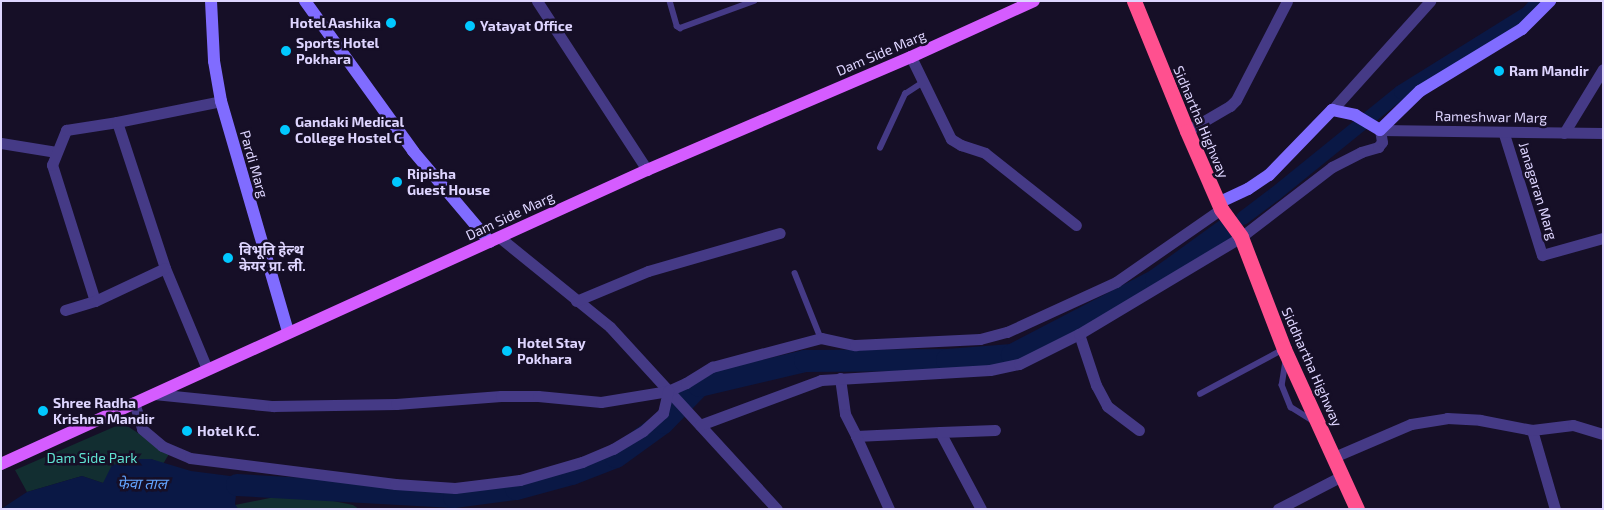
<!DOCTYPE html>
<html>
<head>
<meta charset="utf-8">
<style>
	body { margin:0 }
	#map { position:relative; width:1604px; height:510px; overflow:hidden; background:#160f27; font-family:"Exo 2","Noto Sans Devanagari",sans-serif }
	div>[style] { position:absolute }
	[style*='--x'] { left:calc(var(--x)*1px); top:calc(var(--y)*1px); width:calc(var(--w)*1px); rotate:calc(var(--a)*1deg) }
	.green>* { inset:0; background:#122e31 }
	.water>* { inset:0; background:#0a1845 }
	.canal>* { height:14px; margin:-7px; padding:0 7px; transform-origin:7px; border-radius:7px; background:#0a1845 }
	.river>* { height:22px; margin:-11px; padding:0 11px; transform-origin:11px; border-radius:11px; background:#0a1845 }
	.lane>* { height:5.5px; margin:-2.75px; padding:0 2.75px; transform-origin:2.75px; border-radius:2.75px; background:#453a86 }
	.street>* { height:11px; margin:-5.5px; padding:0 5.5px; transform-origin:5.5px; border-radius:5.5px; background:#453a86 }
	.secondary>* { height:12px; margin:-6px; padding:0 6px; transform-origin:6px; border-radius:6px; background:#806cff }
	.primary>* { height:12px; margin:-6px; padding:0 6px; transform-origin:6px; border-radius:6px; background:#d55cff }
	.highway>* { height:15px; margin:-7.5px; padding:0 7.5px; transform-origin:7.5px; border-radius:7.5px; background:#ff508f }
	.dots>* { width:14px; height:14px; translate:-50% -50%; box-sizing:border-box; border:2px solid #160f27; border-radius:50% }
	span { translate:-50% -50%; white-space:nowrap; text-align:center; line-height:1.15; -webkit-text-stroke:5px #160f27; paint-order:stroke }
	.poi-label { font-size:14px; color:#ded5ff; font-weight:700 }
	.right { translate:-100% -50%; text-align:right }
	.left { translate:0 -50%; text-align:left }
	.street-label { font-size:14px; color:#ded5ff }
	.park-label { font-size:14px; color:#5fe1d0 }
	.water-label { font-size:15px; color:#63a5ff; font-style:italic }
	.frame { position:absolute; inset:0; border:2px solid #ded5ff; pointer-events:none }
</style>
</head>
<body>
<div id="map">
	<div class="green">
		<div style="clip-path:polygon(123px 423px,169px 454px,163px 464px,151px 459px,103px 483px,82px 476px,27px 492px,15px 470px)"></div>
		<div style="clip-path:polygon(294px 493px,353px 505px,359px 509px,238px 509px,235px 505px)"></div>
	</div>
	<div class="water">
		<div style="clip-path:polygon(141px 459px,151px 459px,191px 471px,238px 477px,235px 504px,238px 509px,1px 509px,27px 492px,82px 476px,103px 483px,112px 465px)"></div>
	</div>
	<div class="canal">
		<div style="--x:1243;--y:218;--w:40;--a:-37"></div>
		<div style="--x:1275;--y:194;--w:162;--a:-39"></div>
		<div style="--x:1401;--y:92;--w:150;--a:-31.9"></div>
		<div style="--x:1528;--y:13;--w:16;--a:-50"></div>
	</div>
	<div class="river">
		<div style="--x:237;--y:485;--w:217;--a:3.2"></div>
		<div style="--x:454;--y:497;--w:63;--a:-7.4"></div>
		<div style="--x:516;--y:489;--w:58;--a:-15"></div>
		<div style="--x:572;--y:474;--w:47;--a:-21.1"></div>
		<div style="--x:616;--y:457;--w:58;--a:-35.9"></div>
		<div style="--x:663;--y:423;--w:52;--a:-45.8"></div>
		<div style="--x:699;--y:386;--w:109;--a:-13.3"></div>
		<div style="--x:805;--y:361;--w:142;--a:-0.4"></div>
		<div style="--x:947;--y:360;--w:65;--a:-4.4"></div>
		<div style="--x:1012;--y:355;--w:162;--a:-27.5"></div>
		<div style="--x:1156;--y:280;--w:85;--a:-35.9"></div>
	</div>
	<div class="lane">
		<div style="--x:670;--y:1;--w:26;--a:74"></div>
		<div style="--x:677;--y:26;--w:4;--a:34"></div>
		<div style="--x:680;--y:28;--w:79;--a:-20"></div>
		<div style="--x:880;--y:148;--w:60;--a:-65.2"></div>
		<div style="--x:905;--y:94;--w:20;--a:-33"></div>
		<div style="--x:795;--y:273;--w:70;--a:68.2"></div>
		<div style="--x:1286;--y:361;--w:24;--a:99"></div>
		<div style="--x:1282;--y:385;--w:24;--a:68"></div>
		<div style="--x:1291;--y:407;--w:25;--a:32"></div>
		<div style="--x:1200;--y:394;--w:95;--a:-28.2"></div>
	</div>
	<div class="street">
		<div style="--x:537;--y:1;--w:202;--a:56.9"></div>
		<div style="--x:911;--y:57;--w:91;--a:64"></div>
		<div style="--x:951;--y:139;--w:12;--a:31"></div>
		<div style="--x:961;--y:145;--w:25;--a:18"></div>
		<div style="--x:985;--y:153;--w:116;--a:38.4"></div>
		<div style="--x:1332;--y:110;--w:147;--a:-48"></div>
		<div style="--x:117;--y:122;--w:154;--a:71.8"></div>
		<div style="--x:165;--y:268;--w:109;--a:67.4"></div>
		<div style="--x:1187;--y:131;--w:50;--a:-30.2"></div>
		<div style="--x:1230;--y:106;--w:8;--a:-45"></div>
		<div style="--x:1236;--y:100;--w:111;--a:-62.7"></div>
		<div style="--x:1564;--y:133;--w:75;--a:-58.6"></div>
		<div style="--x:1504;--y:134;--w:127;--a:72.6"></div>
		<div style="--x:1542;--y:255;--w:63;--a:-15.6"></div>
		<div style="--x:1;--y:143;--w:56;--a:9.3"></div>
		<div style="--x:499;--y:237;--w:143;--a:39"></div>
		<div style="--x:610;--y:327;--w:247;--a:47.5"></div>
		<div style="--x:95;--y:301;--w:143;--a:-107.5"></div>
		<div style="--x:52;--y:165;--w:38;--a:-68"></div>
		<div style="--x:66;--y:130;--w:52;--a:-8.9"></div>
		<div style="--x:117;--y:122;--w:106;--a:-11.4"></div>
		<div style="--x:576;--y:301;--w:78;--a:-22.6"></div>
		<div style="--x:648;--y:271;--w:137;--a:-16.1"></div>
		<div style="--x:65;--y:310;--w:31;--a:-17"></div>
		<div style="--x:95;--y:301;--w:77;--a:-25.2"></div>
		<div style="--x:1079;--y:334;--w:54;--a:71.6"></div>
		<div style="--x:1096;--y:385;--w:24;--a:62"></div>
		<div style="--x:1107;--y:406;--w:40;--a:37"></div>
		<div style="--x:840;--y:378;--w:36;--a:82"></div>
		<div style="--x:845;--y:414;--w:25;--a:63"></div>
		<div style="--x:856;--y:436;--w:84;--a:-2.7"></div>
		<div style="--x:940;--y:432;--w:87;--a:62"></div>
		<div style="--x:154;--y:394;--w:120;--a:5.8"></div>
		<div style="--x:273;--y:406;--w:123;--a:-0.9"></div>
		<div style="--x:396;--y:404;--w:105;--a:-4.4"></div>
		<div style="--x:501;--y:396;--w:37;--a:0"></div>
		<div style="--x:538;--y:396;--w:63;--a:5.4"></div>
		<div style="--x:601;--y:402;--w:68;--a:-9.3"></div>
		<div style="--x:668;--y:391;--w:20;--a:-24"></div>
		<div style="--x:686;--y:383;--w:31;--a:-32"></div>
		<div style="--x:712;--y:367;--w:113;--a:-14.9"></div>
		<div style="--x:821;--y:338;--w:35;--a:12"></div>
		<div style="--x:855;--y:345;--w:125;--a:-2.7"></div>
		<div style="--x:980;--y:339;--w:28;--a:-15"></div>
		<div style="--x:1007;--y:332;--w:120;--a:-24.6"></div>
		<div style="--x:1116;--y:282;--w:128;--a:-34.8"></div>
		<div style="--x:134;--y:402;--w:28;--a:73"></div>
		<div style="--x:142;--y:429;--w:26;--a:40"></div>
		<div style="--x:162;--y:446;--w:30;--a:23"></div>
		<div style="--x:190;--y:458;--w:207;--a:7.2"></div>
		<div style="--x:395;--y:484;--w:60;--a:3.8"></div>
		<div style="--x:455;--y:488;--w:65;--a:-7"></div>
		<div style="--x:520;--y:480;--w:65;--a:-16.2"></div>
		<div style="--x:582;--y:462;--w:34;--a:-23"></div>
		<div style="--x:613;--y:449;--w:35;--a:-31"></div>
		<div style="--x:643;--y:431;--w:27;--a:-42"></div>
		<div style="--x:663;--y:413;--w:23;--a:-77"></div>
		<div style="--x:700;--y:425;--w:129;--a:-20.4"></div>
		<div style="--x:821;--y:380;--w:169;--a:-3.4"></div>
		<div style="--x:990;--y:370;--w:30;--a:-12"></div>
		<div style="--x:1019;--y:364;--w:67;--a:-26.6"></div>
		<div style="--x:1079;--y:334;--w:189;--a:-30.9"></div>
		<div style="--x:1241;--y:237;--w:115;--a:-37.6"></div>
		<div style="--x:1332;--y:167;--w:33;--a:-27"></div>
		<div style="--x:1361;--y:152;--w:18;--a:-16"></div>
		<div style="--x:1378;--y:147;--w:6;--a:-51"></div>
		<div style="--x:1382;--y:142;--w:12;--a:-99"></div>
		<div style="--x:1380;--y:130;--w:223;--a:0.8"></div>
		<div style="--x:1532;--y:430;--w:82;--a:73.8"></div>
		<div style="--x:940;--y:432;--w:55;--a:-2.1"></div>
		<div style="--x:856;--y:436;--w:80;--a:65.7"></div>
		<div style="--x:1334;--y:457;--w:84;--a:-23.2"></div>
		<div style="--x:1411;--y:424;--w:36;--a:-9"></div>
		<div style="--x:1447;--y:418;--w:33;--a:3"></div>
		<div style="--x:1480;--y:420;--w:53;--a:10.9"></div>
		<div style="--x:1532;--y:430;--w:41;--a:-7"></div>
		<div style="--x:1573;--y:425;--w:31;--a:17"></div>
		<div style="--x:1278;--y:509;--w:72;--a:-27.3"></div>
	</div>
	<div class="secondary">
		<div style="--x:211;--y:1;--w:60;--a:87.1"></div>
		<div style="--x:214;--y:61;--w:41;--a:80.1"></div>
		<div style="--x:221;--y:101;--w:241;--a:73.8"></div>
		<div style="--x:305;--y:1;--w:185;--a:54.2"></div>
		<div style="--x:413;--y:151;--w:119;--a:49.8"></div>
		<div style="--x:1218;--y:203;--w:33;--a:-25"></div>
		<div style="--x:1248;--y:189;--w:25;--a:-34"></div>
		<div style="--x:1269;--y:175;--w:91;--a:-45.9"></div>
		<div style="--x:1332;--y:110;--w:24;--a:12"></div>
		<div style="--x:1355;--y:115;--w:29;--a:31"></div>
		<div style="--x:1380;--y:130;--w:56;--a:-44.3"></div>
		<div style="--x:1420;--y:91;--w:119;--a:-31.3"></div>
		<div style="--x:1522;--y:29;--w:40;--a:-45"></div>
	</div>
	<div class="primary">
		<div style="--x:1;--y:464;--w:710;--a:-24.47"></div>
		<div style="--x:647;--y:170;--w:287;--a:-23.2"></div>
		<div style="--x:911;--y:57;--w:135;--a:-24.5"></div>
	</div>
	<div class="highway">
		<div style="--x:1134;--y:1;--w:140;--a:67.8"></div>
		<div style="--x:1187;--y:131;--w:85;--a:66.4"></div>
		<div style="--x:1221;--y:209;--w:34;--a:54"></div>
		<div style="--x:1241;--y:237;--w:120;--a:69"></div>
		<div style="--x:1284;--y:349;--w:176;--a:65.5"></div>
	</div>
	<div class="dots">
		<div style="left:391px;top:23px;background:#01c8ff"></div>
		<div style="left:470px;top:26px;background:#01c8ff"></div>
		<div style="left:286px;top:51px;background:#01c8ff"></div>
		<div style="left:1499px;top:71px;background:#01c8ff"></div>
		<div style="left:285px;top:130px;background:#01c8ff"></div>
		<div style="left:397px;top:182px;background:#01c8ff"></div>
		<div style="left:228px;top:258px;background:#01c8ff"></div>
		<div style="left:507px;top:351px;background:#01c8ff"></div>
		<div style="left:43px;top:411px;background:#01c8ff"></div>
		<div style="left:187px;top:431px;background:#01c8ff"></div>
	</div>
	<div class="poi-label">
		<span class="right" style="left:381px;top:23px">Hotel Aashika</span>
		<span class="left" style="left:480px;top:26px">Yatayat Office</span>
		<span class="left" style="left:296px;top:51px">Sports Hotel<br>Pokhara</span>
		<span class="left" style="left:1509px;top:71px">Ram Mandir</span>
		<span class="left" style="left:295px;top:130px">Gandaki Medical<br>College Hostel C</span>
		<span class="left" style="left:407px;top:182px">Ripisha<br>Guest House</span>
		<span class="left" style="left:239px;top:258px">विभूति हेल्थ<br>केयर प्रा. ली.</span>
		<span class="left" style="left:517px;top:351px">Hotel Stay<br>Pokhara</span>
		<span class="left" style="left:53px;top:411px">Shree Radha<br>Krishna Mandir</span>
		<span class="left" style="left:197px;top:431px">Hotel K.C.</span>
	</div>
	<div class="street-label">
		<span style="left:881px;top:53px;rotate:-23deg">Dam Side Marg</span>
		<span style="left:1491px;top:117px;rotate:1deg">Rameshwar Marg</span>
		<span style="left:1201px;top:122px;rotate:67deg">Sidhartha Highway</span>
		<span style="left:254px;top:164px;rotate:74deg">Pardi Marg</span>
		<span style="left:1538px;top:191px;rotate:73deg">Janagaran Marg</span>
		<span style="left:510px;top:216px;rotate:-25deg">Dam Side Marg</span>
		<span style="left:1312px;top:367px;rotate:66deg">Siddhartha Highway</span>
	</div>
	<div class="park-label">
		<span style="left:92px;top:458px">Dam Side Park</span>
	</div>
	<div class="water-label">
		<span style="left:142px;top:484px">फेवा ताल</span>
	</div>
	<div class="frame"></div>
</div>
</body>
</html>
